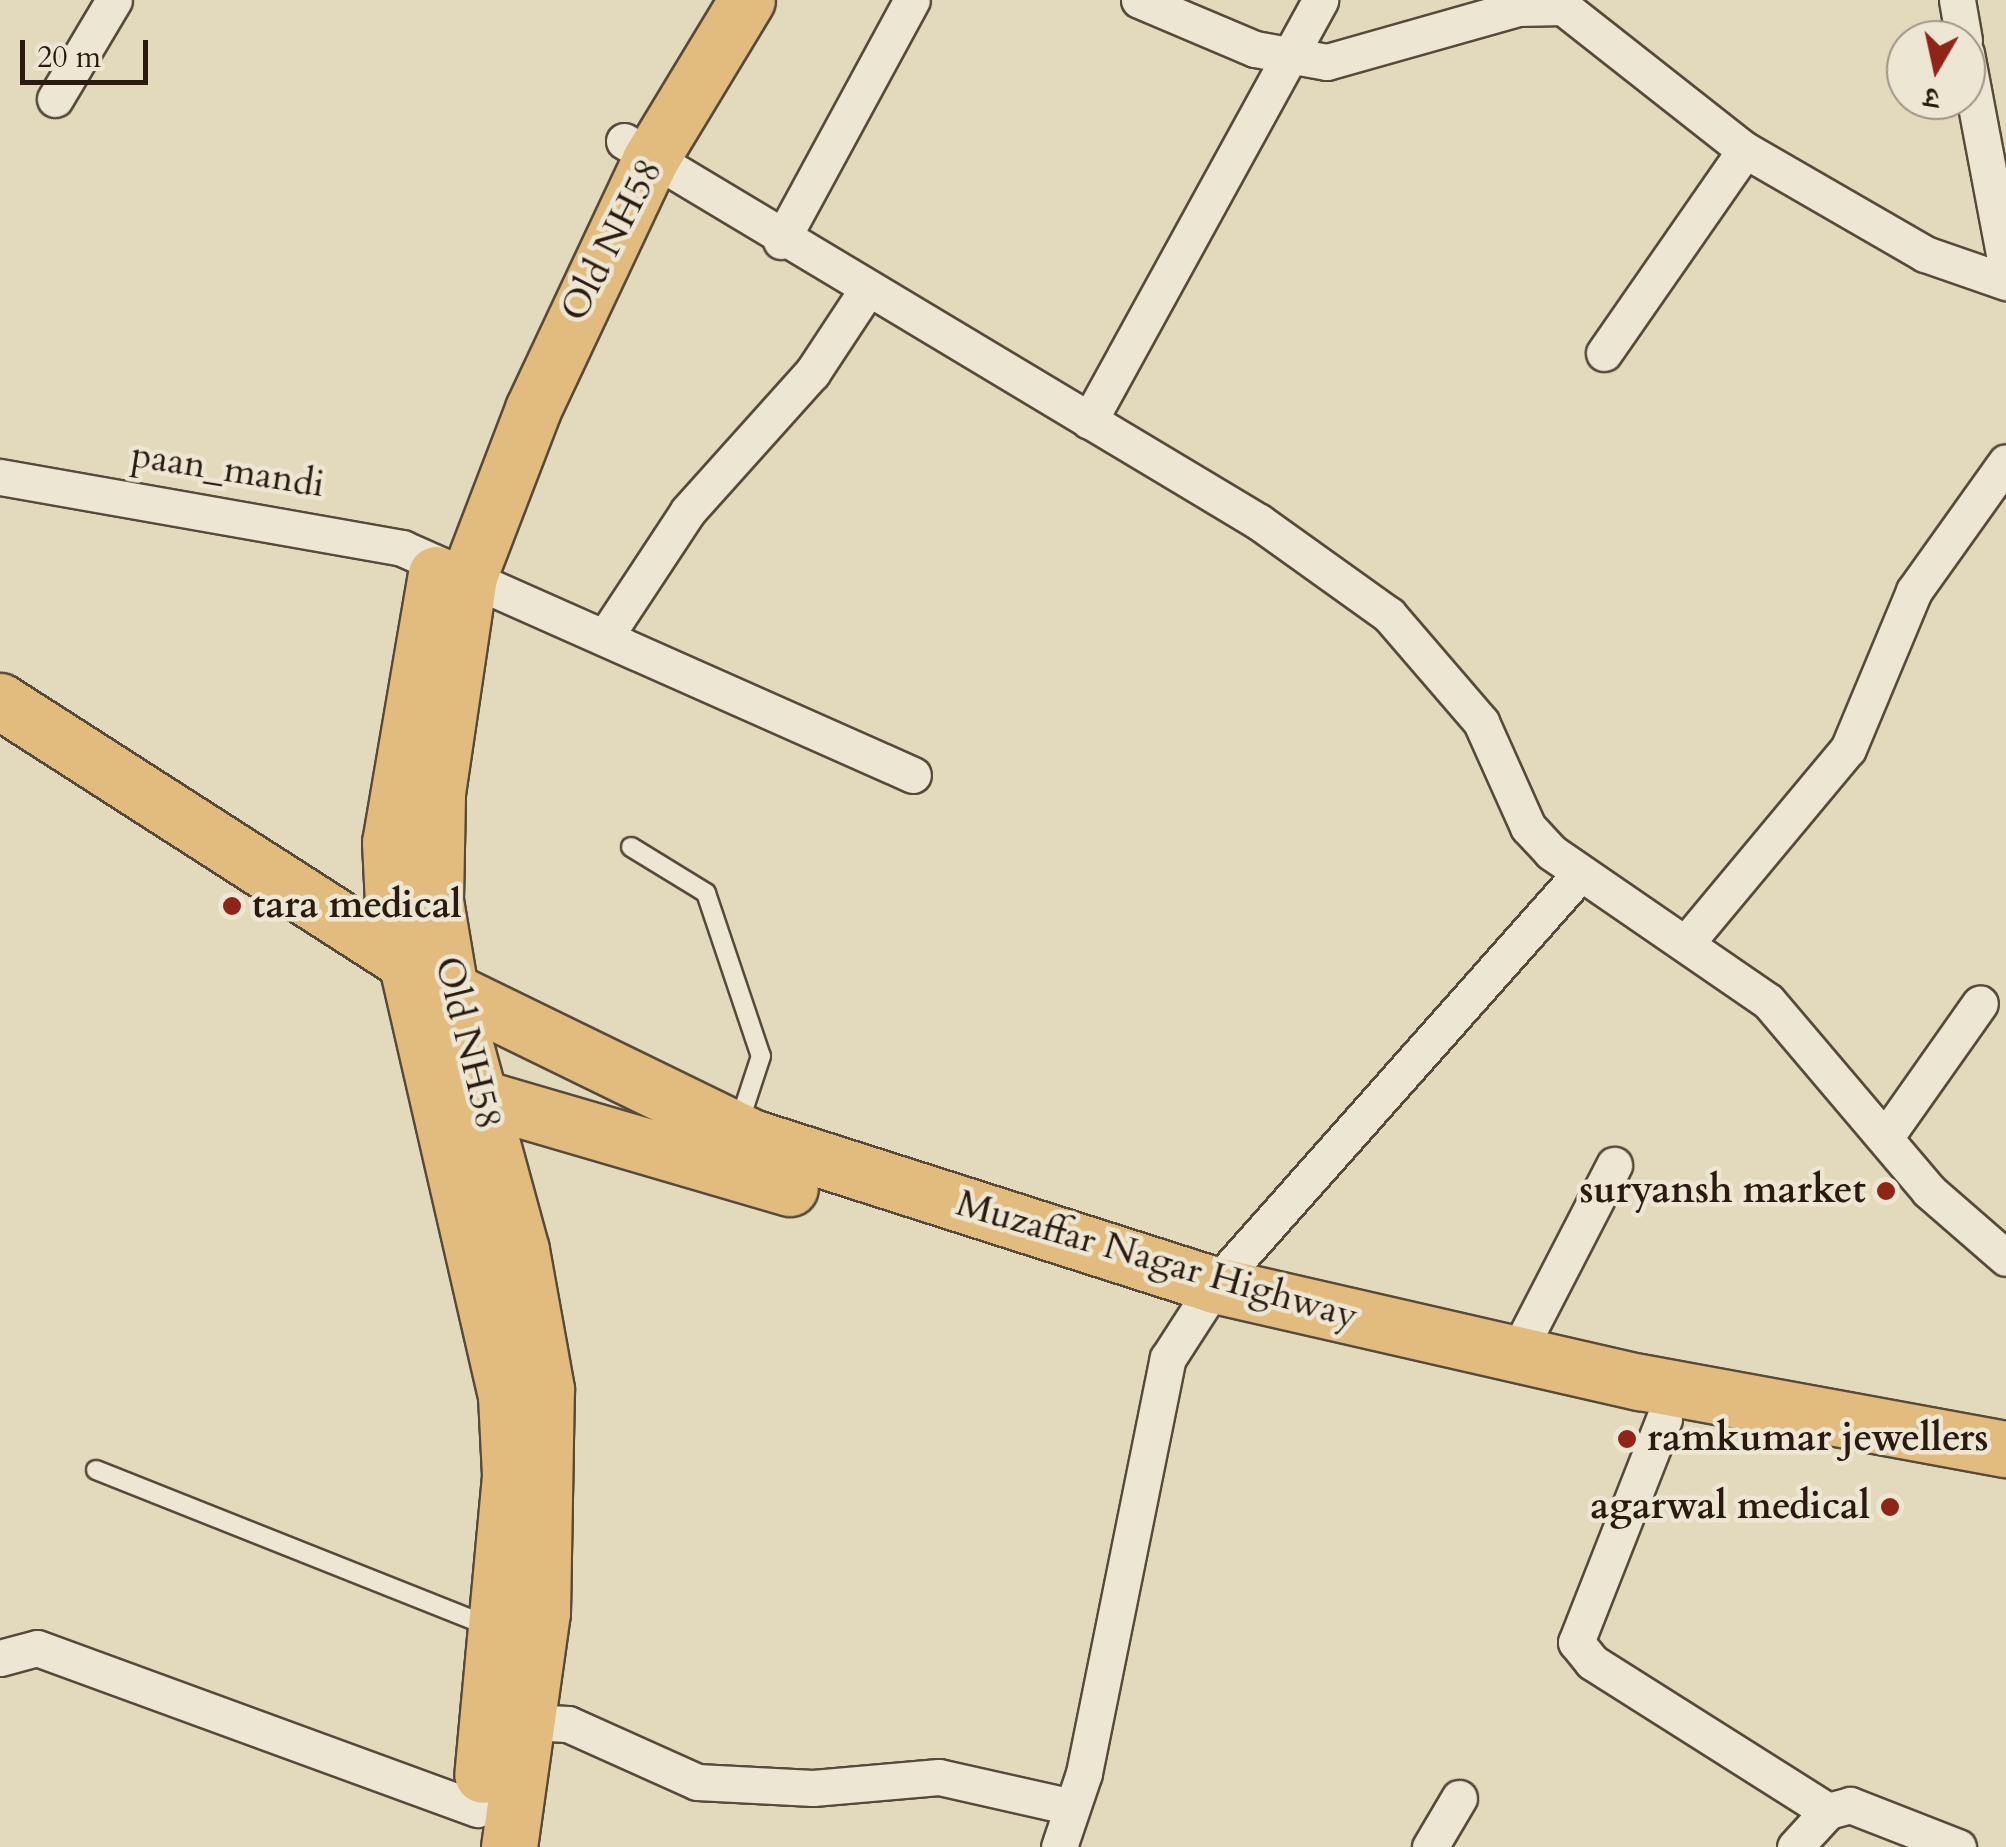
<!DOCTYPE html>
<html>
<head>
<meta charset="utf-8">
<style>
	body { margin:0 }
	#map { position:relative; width:2006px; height:1847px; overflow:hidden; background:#e3d9bc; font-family:Cardo,"Noto Serif Devanagari",serif }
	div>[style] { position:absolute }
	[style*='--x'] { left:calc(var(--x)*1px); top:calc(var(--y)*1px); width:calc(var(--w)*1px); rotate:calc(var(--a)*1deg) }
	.roads { filter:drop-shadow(2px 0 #584a3a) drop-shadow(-2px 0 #584a3a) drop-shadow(0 2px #584a3a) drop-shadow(0 -2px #584a3a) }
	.service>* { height:18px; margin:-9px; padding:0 9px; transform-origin:9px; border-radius:9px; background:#ede6d3 }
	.minor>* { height:35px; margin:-17.5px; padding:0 17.5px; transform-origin:17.5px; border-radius:17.5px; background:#ede6d3 }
	.primary>* { height:55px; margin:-27.5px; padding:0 27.5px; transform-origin:27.5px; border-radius:27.5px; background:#e2bc7e }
	.dots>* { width:28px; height:28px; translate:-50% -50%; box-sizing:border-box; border:5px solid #ede6d3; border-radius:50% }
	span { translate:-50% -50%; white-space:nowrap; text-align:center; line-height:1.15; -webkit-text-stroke:9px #ede6d3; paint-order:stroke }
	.street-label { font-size:38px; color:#2a1a0f }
	.poi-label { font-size:38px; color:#2a1a0f; font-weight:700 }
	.left { translate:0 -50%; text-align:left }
	.right { translate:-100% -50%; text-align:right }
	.north { position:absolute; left:1886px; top:20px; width:100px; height:100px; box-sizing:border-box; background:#ede6d3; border:2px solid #9f9485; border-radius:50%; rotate:189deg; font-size:28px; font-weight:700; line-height:40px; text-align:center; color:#2a1a0f }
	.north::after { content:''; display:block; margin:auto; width:35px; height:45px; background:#8f2418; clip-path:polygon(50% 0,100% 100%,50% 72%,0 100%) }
	.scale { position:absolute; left:20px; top:40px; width:128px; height:45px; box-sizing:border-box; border:5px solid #2a1a0f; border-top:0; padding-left:12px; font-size:30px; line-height:35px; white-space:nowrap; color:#2a1a0f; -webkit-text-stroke:8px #ede6d3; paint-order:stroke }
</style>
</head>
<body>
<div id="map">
	<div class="roads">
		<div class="service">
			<div style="--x:631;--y:847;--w:88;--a:31.5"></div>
			<div style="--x:706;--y:893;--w:172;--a:71.4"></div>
			<div style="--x:761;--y:1056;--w:74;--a:108.2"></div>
			<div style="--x:96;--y:1470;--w:423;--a:21.7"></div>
		</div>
		<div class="minor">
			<div style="--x:1139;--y:0;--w:126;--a:22.9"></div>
			<div style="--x:1255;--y:49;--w:73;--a:10.2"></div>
			<div style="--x:1327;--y:62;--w:198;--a:-15.8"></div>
			<div style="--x:1518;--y:8;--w:45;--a:-1.3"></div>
			<div style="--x:1563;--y:7;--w:231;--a:38.2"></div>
			<div style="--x:1745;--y:150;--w:208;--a:30"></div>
			<div style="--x:1925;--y:254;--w:86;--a:19.1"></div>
			<div style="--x:1957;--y:0;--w:41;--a:80.1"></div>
			<div style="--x:1966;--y:53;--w:215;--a:79.3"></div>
			<div style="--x:55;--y:99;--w:115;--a:-59.2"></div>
			<div style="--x:624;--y:141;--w:741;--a:30.96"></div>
			<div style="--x:1259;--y:522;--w:160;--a:35.6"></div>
			<div style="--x:1389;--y:615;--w:141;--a:49.3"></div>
			<div style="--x:1481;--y:722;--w:115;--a:65.9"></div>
			<div style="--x:1528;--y:827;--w:34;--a:47"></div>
			<div style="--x:1551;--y:852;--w:263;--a:34.5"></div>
			<div style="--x:1768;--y:1001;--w:249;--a:49.7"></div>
			<div style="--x:1929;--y:1191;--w:102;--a:41"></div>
			<div style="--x:781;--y:241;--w:274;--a:-61.5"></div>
			<div style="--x:1604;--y:353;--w:247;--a:-55.2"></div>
			<div style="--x:1089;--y:421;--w:480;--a:-61.2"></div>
			<div style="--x:0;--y:477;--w:408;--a:10"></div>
			<div style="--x:402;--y:548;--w:559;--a:23.95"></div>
			<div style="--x:605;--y:637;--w:151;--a:-56.6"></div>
			<div style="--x:688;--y:511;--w:186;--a:-48.1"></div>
			<div style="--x:812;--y:373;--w:98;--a:-56.6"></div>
			<div style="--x:1687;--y:942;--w:251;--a:-50.2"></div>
			<div style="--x:1848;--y:749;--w:171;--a:-67.3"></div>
			<div style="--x:1914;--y:591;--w:158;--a:-54.5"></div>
			<div style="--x:1887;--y:1135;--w:161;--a:-54.8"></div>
			<div style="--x:1516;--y:1355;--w:214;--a:-62.7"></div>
			<div style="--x:1664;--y:1419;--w:240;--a:111.5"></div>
			<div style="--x:1576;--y:1642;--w:26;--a:51"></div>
			<div style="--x:1592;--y:1662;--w:279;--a:32.3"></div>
			<div style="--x:0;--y:1658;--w:38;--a:-15"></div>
			<div style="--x:37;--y:1648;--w:469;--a:20.1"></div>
			<div style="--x:527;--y:1722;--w:41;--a:2.8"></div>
			<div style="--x:568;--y:1724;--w:141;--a:24.2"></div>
			<div style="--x:697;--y:1782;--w:116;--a:3"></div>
			<div style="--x:813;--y:1788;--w:126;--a:-5"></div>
			<div style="--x:939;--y:1777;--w:136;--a:12.7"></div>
			<div style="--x:1059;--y:1847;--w:78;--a:-71.3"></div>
			<div style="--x:1084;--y:1773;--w:423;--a:-78.6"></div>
			<div style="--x:1168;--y:1358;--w:87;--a:-57.2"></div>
			<div style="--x:1215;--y:1285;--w:548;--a:-48.4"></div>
			<div style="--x:1430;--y:1847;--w:57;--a:-59.4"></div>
			<div style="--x:1795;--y:1847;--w:49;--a:-47.5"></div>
			<div style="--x:1828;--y:1811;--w:23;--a:-15"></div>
			<div style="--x:1850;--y:1805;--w:116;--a:21.3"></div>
		</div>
		<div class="primary">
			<div style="--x:436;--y:574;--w:272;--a:99.7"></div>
			<div style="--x:390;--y:842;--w:62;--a:87.2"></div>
			<div style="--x:393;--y:904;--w:505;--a:77.06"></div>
			<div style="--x:506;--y:1396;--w:80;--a:87.1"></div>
			<div style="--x:510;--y:1476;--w:300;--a:95.3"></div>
			<div style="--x:0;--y:701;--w:535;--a:32.71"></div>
			<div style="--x:450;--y:990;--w:335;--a:26"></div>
			<div style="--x:751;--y:1137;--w:487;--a:17.7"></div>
			<div style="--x:1215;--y:1285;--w:436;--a:12.9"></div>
			<div style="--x:1640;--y:1382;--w:372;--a:10.4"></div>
			<div style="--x:451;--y:1089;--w:353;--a:16.3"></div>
			<div style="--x:509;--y:1847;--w:236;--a:-82"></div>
			<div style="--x:542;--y:1613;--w:224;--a:-89"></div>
			<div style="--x:546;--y:1389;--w:141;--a:-100.2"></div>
			<div style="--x:521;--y:1250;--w:270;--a:-105.3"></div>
			<div style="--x:450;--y:990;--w:91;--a:-99.5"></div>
			<div style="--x:435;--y:900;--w:107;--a:-88.9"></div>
			<div style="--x:437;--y:793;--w:219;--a:-81.6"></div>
			<div style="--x:469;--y:576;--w:179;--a:-69"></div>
			<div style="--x:533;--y:409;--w:275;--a:-64.8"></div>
			<div style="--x:650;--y:160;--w:187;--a:-58.8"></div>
		</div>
	</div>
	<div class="dots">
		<div style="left:232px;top:906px;background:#8f2418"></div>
		<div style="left:1886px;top:1191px;background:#8f2418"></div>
		<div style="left:1627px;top:1439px;background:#8f2418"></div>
		<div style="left:1890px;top:1507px;background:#8f2418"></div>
	</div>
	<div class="street-label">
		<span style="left:612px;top:240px;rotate:-63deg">Old NH58</span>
		<span style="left:228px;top:470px;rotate:9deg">paan_mandi</span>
		<span style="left:468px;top:1043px;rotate:76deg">Old NH58</span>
		<span style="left:1157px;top:1260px;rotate:16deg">Muzaffar Nagar Highway</span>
	</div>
	<div class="poi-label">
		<span class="left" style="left:252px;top:906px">tara medical</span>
		<span class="right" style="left:1866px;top:1191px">suryansh market</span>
		<span class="left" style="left:1647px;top:1439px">ramkumar jewellers</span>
		<span class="right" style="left:1870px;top:1507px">agarwal medical</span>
	</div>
	<div class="north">उ</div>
	<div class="scale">20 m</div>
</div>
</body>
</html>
